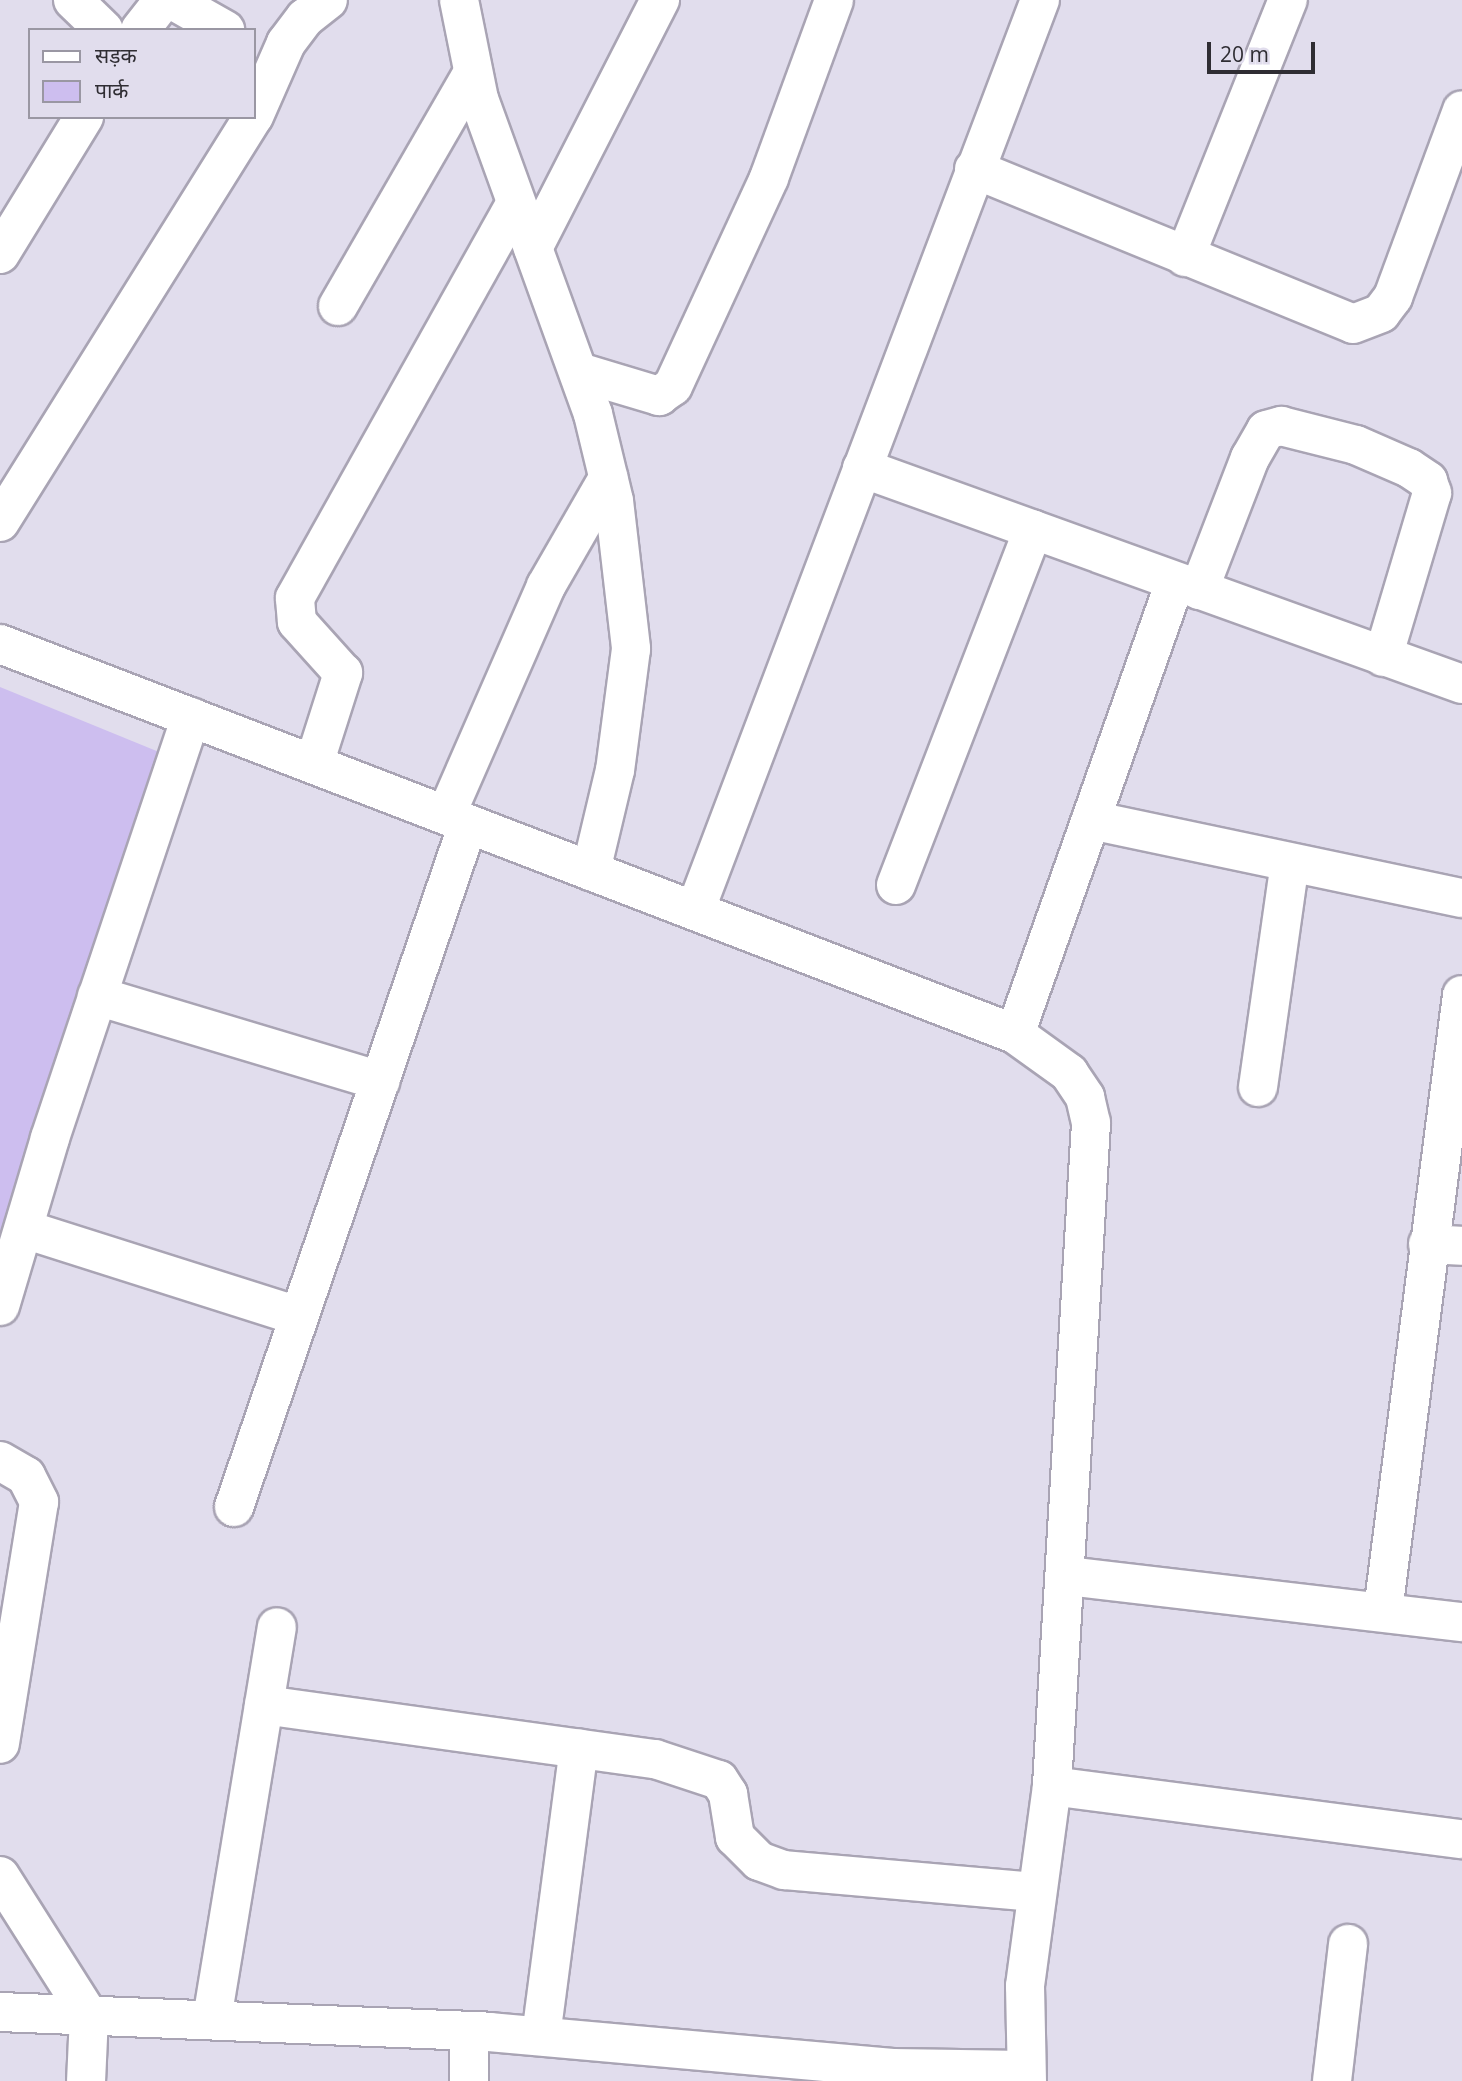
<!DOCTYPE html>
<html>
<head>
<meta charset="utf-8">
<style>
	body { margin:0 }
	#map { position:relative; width:1462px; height:2081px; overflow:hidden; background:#e1dded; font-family:"Open Sans","Noto Sans Devanagari",sans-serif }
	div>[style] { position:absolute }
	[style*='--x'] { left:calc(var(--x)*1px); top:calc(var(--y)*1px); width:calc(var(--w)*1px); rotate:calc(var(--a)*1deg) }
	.green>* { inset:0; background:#cdbeef }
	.roads { filter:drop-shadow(2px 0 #a9a4b4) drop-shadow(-2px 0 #a9a4b4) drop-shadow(0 2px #a9a4b4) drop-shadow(0 -2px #a9a4b4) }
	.street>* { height:38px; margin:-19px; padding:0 19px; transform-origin:19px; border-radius:19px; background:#fff }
	.secondary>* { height:38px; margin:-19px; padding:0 19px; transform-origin:19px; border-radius:19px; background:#fff }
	span { translate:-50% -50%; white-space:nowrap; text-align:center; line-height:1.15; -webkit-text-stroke:5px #e1dded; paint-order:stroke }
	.legend { position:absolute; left:28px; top:28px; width:228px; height:91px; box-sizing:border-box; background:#e1dded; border:2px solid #9a97a3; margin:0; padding:9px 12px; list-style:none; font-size:21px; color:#2f2d33 }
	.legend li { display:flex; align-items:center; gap:14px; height:35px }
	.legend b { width:35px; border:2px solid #9a97a3 }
	.scale { position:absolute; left:1207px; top:42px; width:108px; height:32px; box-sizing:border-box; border:4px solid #2f2d33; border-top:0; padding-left:9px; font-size:21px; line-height:24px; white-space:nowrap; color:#2f2d33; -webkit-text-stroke:5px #e1dded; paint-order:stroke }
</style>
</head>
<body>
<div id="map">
	<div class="green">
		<div style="clip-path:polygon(0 687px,159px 752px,0 1263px)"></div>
	</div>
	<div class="roads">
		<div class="street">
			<div style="--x:73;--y:0;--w:43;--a:44.1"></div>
			<div style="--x:459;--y:0;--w:101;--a:78.6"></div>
			<div style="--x:479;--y:99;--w:335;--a:70.1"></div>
			<div style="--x:593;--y:414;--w:89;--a:76.4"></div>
			<div style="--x:614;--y:501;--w:149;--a:83.4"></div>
			<div style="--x:631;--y:649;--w:122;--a:97.5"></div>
			<div style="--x:615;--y:770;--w:104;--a:103.4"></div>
			<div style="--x:140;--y:30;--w:37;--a:-52"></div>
			<div style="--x:163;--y:1;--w:11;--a:0"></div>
			<div style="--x:174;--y:1;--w:59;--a:29.6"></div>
			<div style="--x:254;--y:116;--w:80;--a:-66.3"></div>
			<div style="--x:286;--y:43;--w:31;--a:-53"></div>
			<div style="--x:305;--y:18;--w:29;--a:-38"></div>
			<div style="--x:974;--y:169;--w:409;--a:22.2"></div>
			<div style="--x:1353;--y:324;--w:30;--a:-21"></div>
			<div style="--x:1381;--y:313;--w:20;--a:-53"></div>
			<div style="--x:1393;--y:297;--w:199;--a:-69.7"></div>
			<div style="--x:533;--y:248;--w:279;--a:-62.9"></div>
			<div style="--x:0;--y:254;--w:161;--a:-58.5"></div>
			<div style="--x:1185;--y:257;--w:277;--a:-68.2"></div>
			<div style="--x:338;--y:306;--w:268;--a:-60"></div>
			<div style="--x:579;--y:372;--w:84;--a:16.7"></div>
			<div style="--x:659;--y:396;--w:17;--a:-36"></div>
			<div style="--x:673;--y:386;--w:229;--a:-65.2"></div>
			<div style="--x:769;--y:178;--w:189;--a:-69.9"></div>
			<div style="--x:862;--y:468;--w:638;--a:19.8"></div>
			<div style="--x:0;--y:522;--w:478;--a:-58"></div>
			<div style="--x:1199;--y:590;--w:142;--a:-68.9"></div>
			<div style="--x:1250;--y:458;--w:32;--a:-60"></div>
			<div style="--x:1266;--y:430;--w:16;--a:-15"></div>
			<div style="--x:1281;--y:426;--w:77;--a:14.2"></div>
			<div style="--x:1356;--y:445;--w:58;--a:23.5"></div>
			<div style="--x:1409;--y:468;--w:23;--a:34"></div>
			<div style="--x:1428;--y:481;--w:13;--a:72"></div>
			<div style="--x:1432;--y:493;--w:171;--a:106.6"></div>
			<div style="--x:314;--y:764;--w:96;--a:-72.3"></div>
			<div style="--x:343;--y:673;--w:69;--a:-132"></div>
			<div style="--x:297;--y:622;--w:24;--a:-95"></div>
			<div style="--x:295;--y:598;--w:451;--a:-60.8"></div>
			<div style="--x:446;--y:815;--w:250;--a:-66.4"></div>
			<div style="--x:546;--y:586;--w:125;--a:-60.1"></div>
			<div style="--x:1091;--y:820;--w:379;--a:11.9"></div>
			<div style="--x:896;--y:885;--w:381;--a:-68.9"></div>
			<div style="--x:695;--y:911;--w:974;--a:-69.26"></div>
			<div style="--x:97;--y:996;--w:296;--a:16.7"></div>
			<div style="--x:1015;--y:1034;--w:480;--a:-70.5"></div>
			<div style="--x:1258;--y:1087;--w:226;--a:-81.9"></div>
			<div style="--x:24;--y:1229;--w:288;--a:17.6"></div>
			<div style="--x:1428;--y:1244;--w:34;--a:3"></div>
			<div style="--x:0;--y:1306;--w:175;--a:-73.4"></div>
			<div style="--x:50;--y:1138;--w:444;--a:-71.5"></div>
			<div style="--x:0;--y:1461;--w:30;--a:30"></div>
			<div style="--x:26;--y:1476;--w:29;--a:63"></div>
			<div style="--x:39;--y:1502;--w:245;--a:99.2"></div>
			<div style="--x:234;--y:1507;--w:722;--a:-71.09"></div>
			<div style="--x:1068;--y:1576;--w:397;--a:6.7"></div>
			<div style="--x:1383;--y:1611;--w:621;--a:-82.69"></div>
			<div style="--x:264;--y:1705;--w:395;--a:7.9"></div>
			<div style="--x:655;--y:1759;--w:67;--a:18.2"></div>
			<div style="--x:719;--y:1780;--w:17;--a:57"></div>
			<div style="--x:728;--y:1794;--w:44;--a:80.8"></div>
			<div style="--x:735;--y:1837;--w:34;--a:45"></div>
			<div style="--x:759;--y:1861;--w:27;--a:20"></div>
			<div style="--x:784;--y:1870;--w:253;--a:5"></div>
			<div style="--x:1052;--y:1786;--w:413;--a:7.4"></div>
			<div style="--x:0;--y:1876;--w:166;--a:57.6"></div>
			<div style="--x:89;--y:2016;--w:65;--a:92.6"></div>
			<div style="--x:0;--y:2012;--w:489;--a:2.3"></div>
			<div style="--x:489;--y:2032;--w:405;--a:5.1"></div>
			<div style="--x:892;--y:2068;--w:133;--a:0.9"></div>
			<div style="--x:212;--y:2019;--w:397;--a:-80.6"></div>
			<div style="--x:469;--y:2031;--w:50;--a:90"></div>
			<div style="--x:541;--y:2036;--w:290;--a:-82.5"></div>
			<div style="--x:1332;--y:2081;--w:138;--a:-83.3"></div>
		</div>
		<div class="secondary">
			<div style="--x:0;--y:644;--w:1087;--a:21.02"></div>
			<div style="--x:1015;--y:1034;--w:67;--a:35.8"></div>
			<div style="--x:1069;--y:1073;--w:29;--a:56"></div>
			<div style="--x:1085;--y:1097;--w:27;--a:77"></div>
			<div style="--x:1091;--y:1123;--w:664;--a:93.37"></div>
			<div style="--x:1052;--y:1786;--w:202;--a:97.7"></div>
			<div style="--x:1025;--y:1986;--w:95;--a:88.8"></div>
		</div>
	</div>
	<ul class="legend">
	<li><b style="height:9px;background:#fff"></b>सड़क</li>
	<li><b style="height:19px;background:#cdbeef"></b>पार्क</li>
	</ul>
	<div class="scale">20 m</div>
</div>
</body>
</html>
